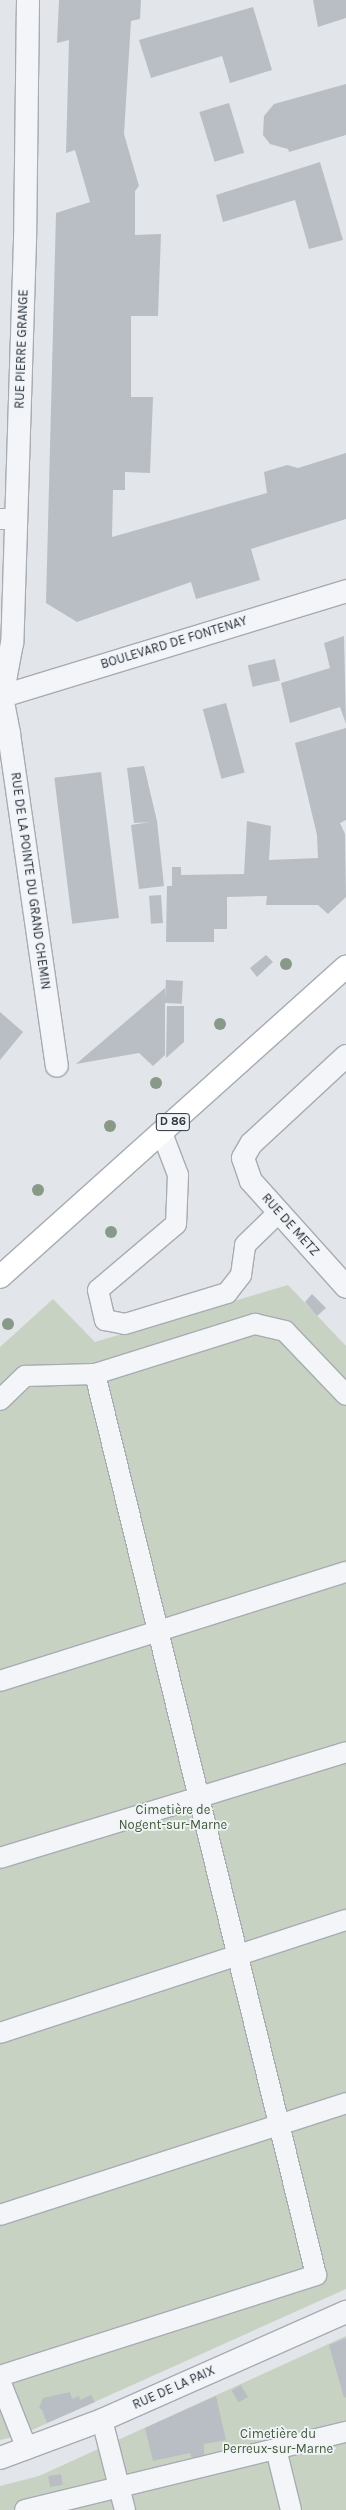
<!DOCTYPE html>
<html>
<head>
<meta charset="utf-8">
<style>
	body { margin:0 }
	#map { position:relative; width:346px; height:2510px; overflow:hidden; background:#e2e5e9; font-family:Karla,sans-serif }
	div>[style] { position:absolute }
	[style*='--x'] { left:calc(var(--x)*1px); top:calc(var(--y)*1px); width:calc(var(--w)*1px); rotate:calc(var(--a)*1deg) }
	.green>* { inset:0; background:#c8d2c3 }
	.building>* { inset:0; background:#b9bec5; transform-origin:0 0 }
	.roads { filter:drop-shadow(1px 0 #a7acb3) drop-shadow(-1px 0 #a7acb3) drop-shadow(0 1px #a7acb3) drop-shadow(0 -1px #a7acb3) }
	.service>* { height:20px; margin:-10px; padding:0 10px; transform-origin:10px; border-radius:10px; background:#f4f5f8 }
	.minor>* { height:22px; margin:-11px; padding:0 11px; transform-origin:11px; border-radius:11px; background:#f4f5f8 }
	.tertiary>* { height:22px; margin:-11px; padding:0 11px; transform-origin:11px; border-radius:11px; background:#f4f5f8 }
	.primary>* { height:22px; margin:-11px; padding:0 11px; transform-origin:11px; border-radius:11px; background:#fff }
	.trees>* { width:12px; height:12px; margin:-6px; border-radius:50%; background:#899988 }
	span { translate:-50% -50%; white-space:nowrap; text-align:center; line-height:1.15; -webkit-text-stroke:3.5px #f1f4f7; paint-order:stroke }
	.shield-label span { padding:1px 3px; background:#f1f4f7; border:1px solid; border-radius:3px; -webkit-text-stroke-width:0 }
	.shield-label { font-size:12px; color:#2b3340; font-weight:700 }
	.street-label { font-size:13px; color:#2b3340 }
	.park-label { font-size:13px; color:#415a39 }
</style>
</head>
<body>
<div id="map">
	<div class="green">
		<div style="clip-path:polygon(288px 1285px,346px 1346px,346px 2289px,21px 2435px,0 2440px,0 1347px,53px 1299px,95px 1342px)"></div>
		<div style="clip-path:polygon(346px 2336px,346px 2510px,0 2510px,0 2486px,39px 2476px)"></div>
	</div>
	<div class="building">
		<div style="clip-path:polygon(59px 0,141px 0,140px 19px,131px 21px,124px 134px,139px 186px,135px 191px,135px 235px,161px 234px,158px 316px,131px 316px,131px 397px,153px 397px,150px 473px,125px 472px,125px 490px,113px 490px,112px 537px,267px 493px,264px 472px,287px 465px,298px 468px,346px 453px,346px 519px,251px 549px,260px 580px,196px 599px,191px 582px,77px 622px,46px 603px,56px 213px,90px 202px,75px 150px,66px 153px,69px 40px,57px 43px)"></div>
		<div style="clip-path:polygon(313px 0,346px 0,346px 18px,318px 27px)"></div>
		<div style="clip-path:polygon(253px 7px,272px 70px,230px 83px,222px 56px,151px 78px,139px 40px)"></div>
		<div style="clip-path:polygon(346px 84px,346px 135px,289px 152px,288px 149px,270px 144px,263px 135px,264px 116px,274px 104px)"></div>
		<div style="left:229px;top:103px;width:52px;height:31px;rotate:73deg"></div>
		<div style="clip-path:polygon(320px 162px,343px 240px,309px 249px,295px 200px,223px 222px,216px 195px)"></div>
		<div style="clip-path:polygon(344px 636px,346px 724px,340px 707px,290px 723px,281px 683px,330px 668px,324px 643px)"></div>
		<div style="left:275px;top:659px;width:22px;height:28px;rotate:77deg"></div>
		<div style="left:226px;top:703px;width:72px;height:24px;rotate:75deg"></div>
		<div style="clip-path:polygon(346px 728px,346px 820px,340px 823px,345px 834px,346px 897px,328px 914px,318px 905px,266px 905px,267px 896px,227px 897px,227px 929px,214px 929px,214px 942px,166px 942px,167px 886px,172px 886px,172px 867px,181px 867px,181px 875px,244px 874px,247px 821px,271px 826px,269px 860px,318px 858px,317px 835px,295px 743px)"></div>
		<div style="clip-path:polygon(144px 766px,157px 821px,164px 886px,139px 889px,131px 825px,150px 822px,134px 823px,127px 768px)"></div>
		<div style="left:101px;top:772px;width:147px;height:47px;rotate:83deg"></div>
		<div style="left:161px;top:895px;width:28px;height:12px;rotate:86deg"></div>
		<div style="clip-path:polygon(266px 955px,273px 962px,257px 977px,250px 968px)"></div>
		<div style="left:166px;top:980px;width:17px;height:23px;rotate:3deg"></div>
		<div style="clip-path:polygon(165px 988px,165px 1055px,153px 1066px,139px 1053px,76px 1064px)"></div>
		<div style="clip-path:polygon(167px 1006px,184px 1006px,184px 1042px,166px 1058px)"></div>
		<div style="clip-path:polygon(0 1012px,23px 1032px,0 1060px)"></div>
		<div style="clip-path:polygon(312px 1294px,326px 1308px,317px 1316px,305px 1302px)"></div>
		<div style="clip-path:polygon(346px 2338px,346px 2397px,344px 2398px,329px 2345px)"></div>
		<div style="left:241px;top:2385px;width:14px;height:11px;rotate:60deg"></div>
		<div style="clip-path:polygon(70px 2392px,72px 2399px,79px 2396px,80px 2400px,91px 2395px,95px 2402px,47px 2423px,42px 2410px,39px 2408px,43px 2398px)"></div>
		<div style="clip-path:polygon(216px 2396px,226px 2440px,204px 2444px,204px 2455px,192px 2458px,190px 2453px,153px 2461px,145px 2428px)"></div>
		<div style="left:61px;top:2474px;width:11px;height:13px;rotate:80deg"></div>
	</div>
	<div class="roads">
		<div class="service">
			<div style="--x:0;--y:519;--w:15;--a:0"></div>
			<div style="--x:162;--y:1133;--w:45;--a:69.1"></div>
			<div style="--x:178;--y:1175;--w:49;--a:92.3"></div>
			<div style="--x:176;--y:1224;--w:102;--a:139.8"></div>
			<div style="--x:98;--y:1290;--w:31;--a:77"></div>
			<div style="--x:105;--y:1320;--w:20;--a:11"></div>
			<div style="--x:125;--y:1324;--w:107;--a:-16.9"></div>
			<div style="--x:227;--y:1293;--w:23;--a:-52"></div>
			<div style="--x:241;--y:1275;--w:30;--a:-82"></div>
			<div style="--x:245;--y:1245;--w:47;--a:-44.1"></div>
			<div style="--x:0;--y:1400;--w:35;--a:-44"></div>
			<div style="--x:25;--y:1376;--w:70;--a:-1.6"></div>
			<div style="--x:95;--y:1374;--w:168;--a:-17.4"></div>
			<div style="--x:255;--y:1324;--w:31;--a:13"></div>
			<div style="--x:285;--y:1331;--w:88;--a:46.4"></div>
			<div style="--x:0;--y:1681;--w:363;--a:-17.5"></div>
			<div style="--x:0;--y:1858;--w:362;--a:-17"></div>
			<div style="--x:0;--y:2033;--w:364;--a:-18.1"></div>
			<div style="--x:0;--y:2215;--w:364;--a:-17.9"></div>
			<div style="--x:0;--y:2376;--w:332;--a:-17.7"></div>
			<div style="--x:316;--y:2275;--w:928;--a:-103.78"></div>
			<div style="--x:0;--y:2381;--w:73;--a:68.3"></div>
			<div style="--x:102;--y:2420;--w:93;--a:75.7"></div>
			<div style="--x:276;--y:2449;--w:63;--a:76.2"></div>
			<div style="--x:25;--y:2510;--w:330;--a:-13.7"></div>
		</div>
		<div class="minor">
			<div style="--x:28;--y:0;--w:240;--a:90.7"></div>
			<div style="--x:25;--y:240;--w:403;--a:91.8"></div>
			<div style="--x:12;--y:643;--w:55;--a:100.5"></div>
			<div style="--x:2;--y:697;--w:38;--a:79"></div>
			<div style="--x:9;--y:734;--w:335;--a:81.8"></div>
			<div style="--x:346;--y:1056;--w:129;--a:137.2"></div>
			<div style="--x:251;--y:1144;--w:16;--a:120"></div>
			<div style="--x:243;--y:1158;--w:24;--a:71"></div>
			<div style="--x:251;--y:1181;--w:142;--a:48.1"></div>
			<div style="--x:0;--y:2458;--w:109;--a:-20.4"></div>
			<div style="--x:102;--y:2420;--w:267;--a:-23.9"></div>
		</div>
		<div class="tertiary">
			<div style="--x:0;--y:697;--w:362;--a:-17"></div>
		</div>
		<div class="primary">
			<div style="--x:0;--y:1277;--w:465;--a:-41.9"></div>
		</div>
	</div>
	<div class="trees">
		<div style="left:286px;top:964px"></div>
		<div style="left:220px;top:1024px"></div>
		<div style="left:156px;top:1083px"></div>
		<div style="left:110px;top:1126px"></div>
		<div style="left:38px;top:1190px"></div>
		<div style="left:111px;top:1232px"></div>
		<div style="left:8px;top:1324px"></div>
	</div>
	<div class="shield-label">
		<span style="left:173px;top:1122px">D 86</span>
	</div>
	<div class="street-label">
		<span style="left:22px;top:349px;rotate:-88deg">RUE PIERRE GRANGE</span>
		<span style="left:174px;top:643px;rotate:-17deg">BOULEVARD DE FONTENAY</span>
		<span style="left:30px;top:881px;rotate:82deg">RUE DE LA POINTE DU GRAND CHEMIN</span>
		<span style="left:290px;top:1225px;rotate:48deg">RUE DE METZ</span>
		<span style="left:174px;top:2388px;rotate:-24deg">RUE DE LA PAIX</span>
	</div>
	<div class="park-label">
		<span style="left:173px;top:1818px">Cimetière de<br>Nogent-sur-Marne</span>
		<span style="left:278px;top:2442px">Cimetière du<br>Perreux-sur-Marne</span>
	</div>
</div>
</body>
</html>
